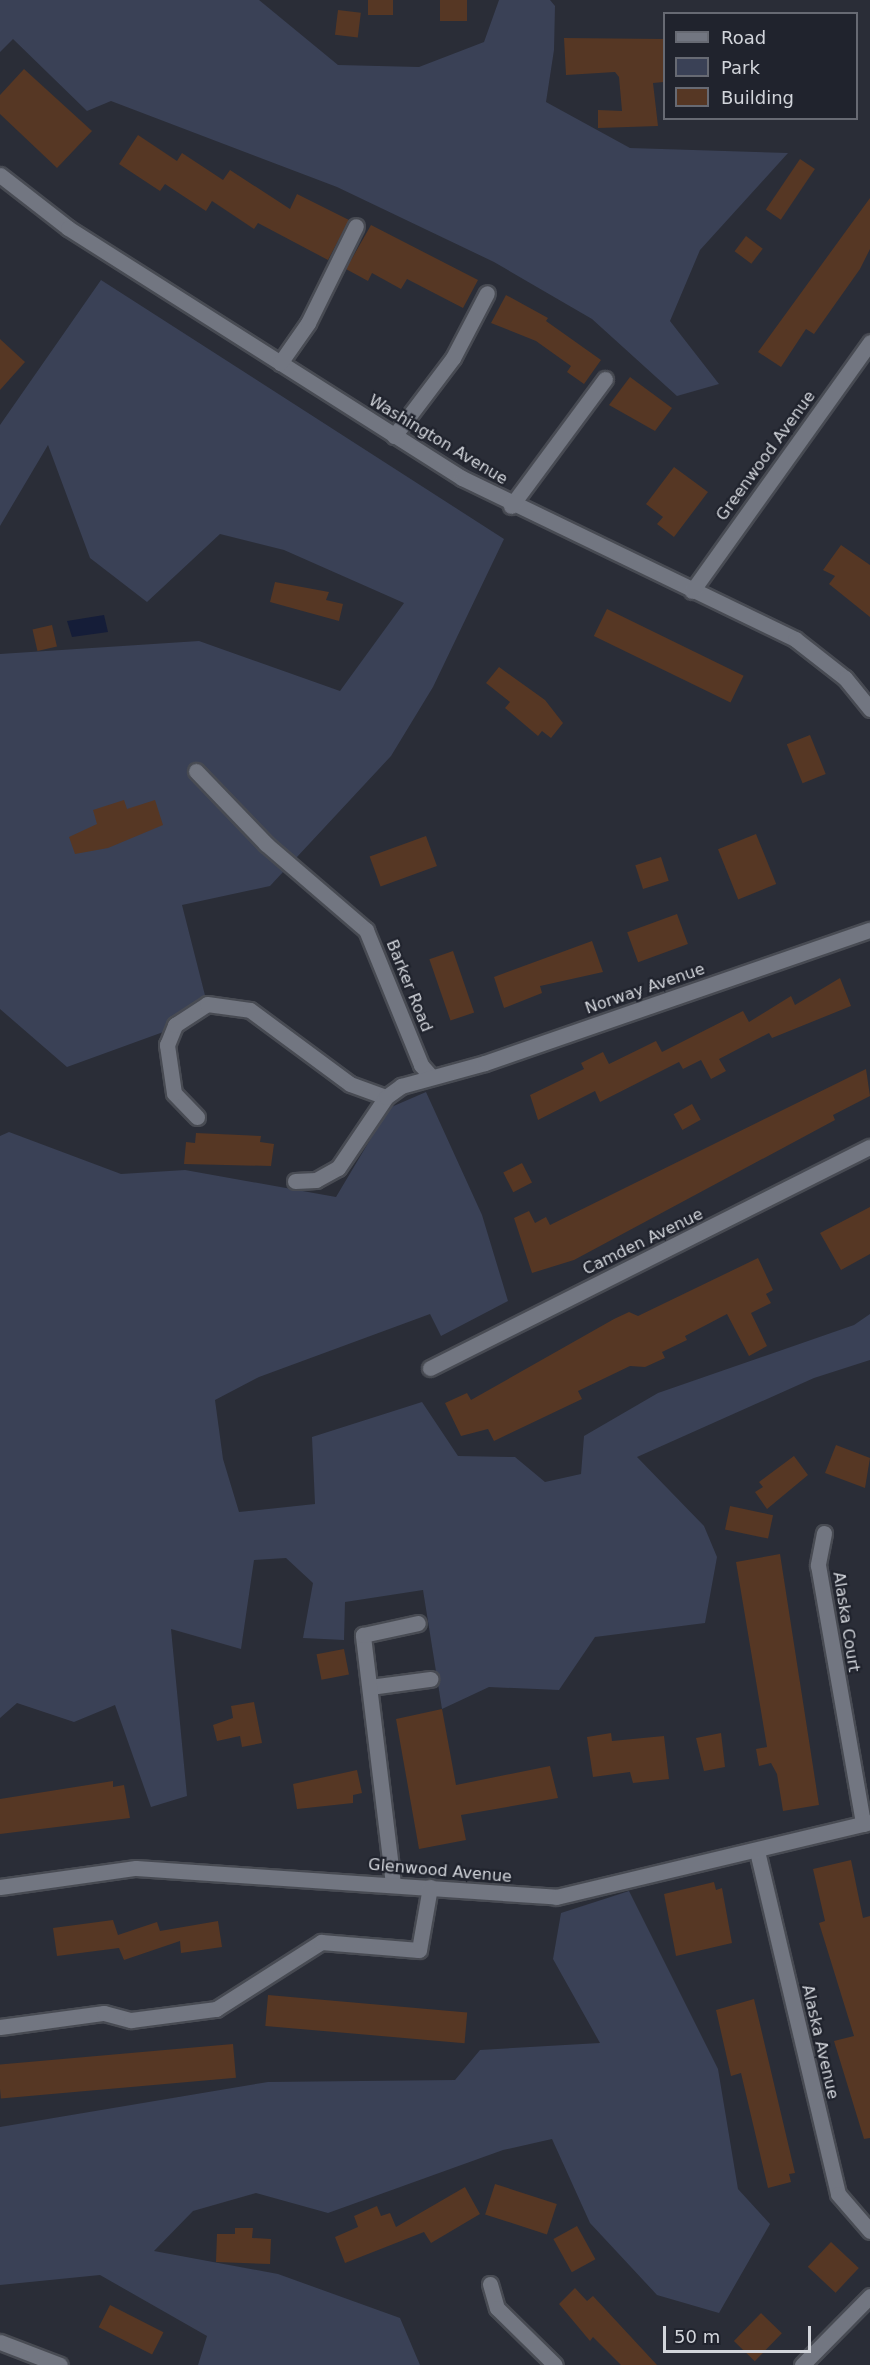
<!DOCTYPE html>
<html>
<head>
<meta charset="utf-8">
<style>
	body { margin:0 }
	#map { position:relative; width:870px; height:2365px; overflow:hidden; background:#2a2d37; font-family:"DejaVu Sans",sans-serif }
	div>[style] { position:absolute }
	[style*='--x'] { left:calc(var(--x)*1px); top:calc(var(--y)*1px); width:calc(var(--w)*1px); rotate:calc(var(--a)*1deg) }
	.green>* { inset:0; background:#3a4156 }
	.water>* { inset:0; background:#151d38 }
	.building>* { inset:0; background:#563724; transform-origin:0 0 }
	.roads { filter:drop-shadow(2px 0 #484b53) drop-shadow(-2px 0 #484b53) drop-shadow(0 2px #484b53) drop-shadow(0 -2px #484b53) }
	.minor>* { height:15px; margin:-7.5px; padding:0 7.5px; transform-origin:7.5px; border-radius:7.5px; background:#727681 }
	span { translate:-50% -50%; white-space:nowrap; text-align:center; line-height:1.15; -webkit-text-stroke:4.5px #20232d; paint-order:stroke }
	.street-label { font-size:16px; color:#d2d5db }
	.legend { position:absolute; left:663px; top:12px; width:195px; height:108px; box-sizing:border-box; background:#20232d; border:2px solid #676a73; margin:0; padding:8px 10px; list-style:none; font-size:18px; color:#d2d5db }
	.legend li { display:flex; align-items:center; gap:12px; height:30px }
	.legend b { width:30px; border:2px solid #676a73 }
	.scale { position:absolute; left:663px; top:2326px; width:148px; height:27px; box-sizing:border-box; border:3px solid #d2d5db; border-top:0; padding-left:8px; font-size:18px; line-height:21px; white-space:nowrap; color:#d2d5db; -webkit-text-stroke:4px #20232d; paint-order:stroke }
</style>
</head>
<body>
<div id="map">
	<div class="green">
		<div style="clip-path:polygon(0 0,259px 0,338px 65px,419px 67px,484px 42px,499px 0,550px 0,555px 6px,554px 50px,546px 102px,630px 148px,788px 153px,700px 250px,670px 321px,719px 384px,677px 396px,592px 319px,494px 262px,337px 187px,111px 101px,87px 111px,13px 39px,0 52px)"></div>
		<div style="clip-path:polygon(101px 280px,504px 539px,433px 687px,391px 756px,270px 886px,182px 905px,210px 1015px,67px 1067px,0 1009px,0 654px,199px 641px,340px 691px,404px 603px,284px 550px,220px 534px,147px 602px,90px 558px,48px 445px,0 526px,0 425px)"></div>
		<div style="clip-path:polygon(426px 1092px,482px 1215px,508px 1301px,441px 1336px,430px 1314px,259px 1377px,215px 1400px,223px 1459px,239px 1512px,315px 1504px,312px 1437px,422px 1402px,458px 1456px,515px 1457px,545px 1482px,581px 1474px,584px 1436px,658px 1393px,854px 1325px,870px 1314px,870px 1360px,814px 1378px,637px 1457px,704px 1526px,717px 1557px,705px 1623px,595px 1637px,559px 1690px,489px 1687px,442px 1709px,423px 1590px,345px 1602px,344px 1640px,303px 1638px,313px 1583px,286px 1558px,254px 1560px,241px 1649px,171px 1629px,187px 1796px,151px 1807px,115px 1705px,74px 1722px,17px 1703px,0 1718px,0 1136px,9px 1132px,121px 1174px,185px 1170px,336px 1197px,389px 1108px)"></div>
		<div style="clip-path:polygon(629px 1891px,718px 2069px,738px 2189px,770px 2224px,719px 2313px,657px 2295px,590px 2223px,552px 2139px,503px 2150px,328px 2213px,256px 2193px,193px 2211px,154px 2251px,278px 2274px,400px 2318px,420px 2365px,198px 2365px,207px 2336px,100px 2275px,0 2285px,0 2127px,268px 2082px,455px 2080px,480px 2050px,600px 2043px,553px 1959px,561px 1913px)"></div>
	</div>
	<div class="water">
		<div style="clip-path:polygon(104px 615px,108px 632px,72px 637px,67px 621px)"></div>
	</div>
	<div class="building">
		<div style="left:368px;top:0;width:25px;height:15px"></div>
		<div style="left:440px;top:0;width:27px;height:21px"></div>
		<div style="left:338px;top:10px;width:23px;height:25px;rotate:7deg"></div>
		<div style="clip-path:polygon(564px 38px,664px 39px,664px 82px,653px 83px,658px 126px,598px 128px,598px 110px,622px 111px,619px 77px,615px 72px,566px 75px)"></div>
		<div style="clip-path:polygon(24px 69px,92px 131px,57px 168px,0 114px,0 95px)"></div>
		<div style="clip-path:polygon(138px 135px,177px 161px,182px 153px,223px 180px,230px 170px,290px 209px,297px 194px,349px 220px,328px 260px,258px 223px,254px 229px,212px 201px,206px 211px,165px 184px,160px 191px,119px 164px)"></div>
		<div style="left:800px;top:159px;width:18px;height:61px;rotate:34deg"></div>
		<div style="clip-path:polygon(870px 198px,870px 249px,860px 269px,814px 334px,806px 329px,781px 367px,758px 352px)"></div>
		<div style="clip-path:polygon(371px 225px,478px 280px,463px 308px,407px 279px,401px 289px,372px 273px,368px 281px,346px 269px)"></div>
		<div style="left:746px;top:236px;width:21px;height:19px;rotate:37deg"></div>
		<div style="clip-path:polygon(506px 295px,548px 318px,546px 321px,601px 360px,584px 384px,567px 372px,571px 366px,536px 341px,491px 323px)"></div>
		<div style="clip-path:polygon(0 339px,25px 362px,0 390px)"></div>
		<div style="clip-path:polygon(630px 377px,672px 408px,655px 431px,609px 405px)"></div>
		<div style="clip-path:polygon(674px 467px,708px 492px,674px 537px,657px 524px,663px 517px,646px 504px)"></div>
		<div style="clip-path:polygon(841px 545px,870px 565px,870px 617px,829px 584px,835px 576px,823px 570px)"></div>
		<div style="clip-path:polygon(275px 582px,329px 592px,326px 600px,343px 604px,339px 621px,270px 602px)"></div>
		<div style="left:607px;top:609px;width:152px;height:30px;rotate:26deg"></div>
		<div style="left:52px;top:625px;width:22px;height:20px;rotate:77deg"></div>
		<div style="clip-path:polygon(499px 667px,545px 700px,563px 723px,551px 738px,542px 731px,538px 736px,505px 708px,510px 702px,486px 683px)"></div>
		<div style="left:810px;top:735px;width:42px;height:25px;rotate:68deg"></div>
		<div style="clip-path:polygon(124px 800px,127px 809px,155px 800px,163px 825px,108px 848px,75px 854px,69px 837px,97px 824px,93px 810px)"></div>
		<div style="left:756px;top:834px;width:54px;height:41px;rotate:68deg"></div>
		<div style="left:426px;top:836px;width:32px;height:60px;rotate:70deg"></div>
		<div style="left:661px;top:857px;width:25px;height:27px;rotate:72deg"></div>
		<div style="left:677px;top:914px;width:32px;height:53px;rotate:70deg"></div>
		<div style="clip-path:polygon(592px 941px,603px 972px,540px 986px,542px 993px,504px 1008px,494px 977px)"></div>
		<div style="left:453px;top:951px;width:65px;height:25px;rotate:71deg"></div>
		<div style="clip-path:polygon(840px 978px,851px 1006px,772px 1038px,769px 1033px,719px 1059px,726px 1071px,711px 1079px,701px 1060px,683px 1069px,679px 1062px,600px 1102px,595px 1091px,538px 1120px,530px 1095px,584px 1069px,581px 1063px,603px 1052px,609px 1064px,656px 1041px,662px 1052px,743px 1011px,749px 1022px,791px 996px,795px 1005px)"></div>
		<div style="clip-path:polygon(866px 1069px,870px 1096px,833px 1115px,835px 1120px,574px 1260px,532px 1273px,514px 1218px,529px 1211px,535px 1223px,546px 1217px,550px 1225px)"></div>
		<div style="left:692px;top:1104px;width:18px;height:21px;rotate:61deg"></div>
		<div style="clip-path:polygon(196px 1133px,261px 1136px,260px 1142px,274px 1144px,271px 1166px,184px 1164px,186px 1142px,195px 1143px)"></div>
		<div style="left:522px;top:1163px;width:22px;height:21px;rotate:63deg"></div>
		<div style="clip-path:polygon(870px 1207px,870px 1254px,841px 1270px,820px 1233px)"></div>
		<div style="clip-path:polygon(758px 1258px,773px 1290px,766px 1294px,771px 1303px,751px 1313px,767px 1346px,749px 1356px,727px 1314px,685px 1336px,687px 1340px,662px 1352px,665px 1358px,645px 1367px,630px 1366px,578px 1391px,582px 1399px,494px 1441px,488px 1429px,461px 1436px,445px 1403px,467px 1393px,471px 1400px,614px 1319px,629px 1312px,638px 1316px)"></div>
		<div style="clip-path:polygon(836px 1445px,870px 1458px,865px 1488px,825px 1473px)"></div>
		<div style="clip-path:polygon(794px 1456px,808px 1475px,767px 1509px,755px 1492px,763px 1487px,759px 1482px)"></div>
		<div style="left:730px;top:1506px;width:44px;height:24px;rotate:12deg"></div>
		<div style="clip-path:polygon(780px 1554px,819px 1805px,783px 1811px,777px 1774px,771px 1763px,759px 1766px,756px 1749px,767px 1747px,736px 1562px)"></div>
		<div style="left:344px;top:1649px;width:26px;height:28px;rotate:79deg"></div>
		<div style="clip-path:polygon(254px 1702px,262px 1743px,242px 1747px,240px 1736px,217px 1741px,213px 1725px,233px 1718px,231px 1706px)"></div>
		<div style="clip-path:polygon(442px 1709px,456px 1785px,550px 1766px,558px 1798px,461px 1815px,466px 1840px,419px 1849px,396px 1719px)"></div>
		<div style="clip-path:polygon(611px 1733px,612px 1741px,664px 1736px,669px 1779px,633px 1783px,630px 1772px,593px 1777px,587px 1737px)"></div>
		<div style="clip-path:polygon(721px 1733px,725px 1767px,704px 1771px,696px 1738px)"></div>
		<div style="clip-path:polygon(357px 1770px,362px 1793px,353px 1795px,353px 1803px,297px 1809px,293px 1784px)"></div>
		<div style="clip-path:polygon(113px 1781px,113px 1787px,124px 1785px,130px 1818px,0 1834px,0 1799px)"></div>
		<div style="clip-path:polygon(851px 1860px,863px 1918px,870px 1916px,870px 2138px,864px 2139px,834px 2041px,854px 2036px,819px 1923px,825px 1921px,813px 1869px)"></div>
		<div style="clip-path:polygon(714px 1882px,716px 1890px,722px 1888px,732px 1943px,676px 1956px,664px 1894px)"></div>
		<div style="clip-path:polygon(113px 1920px,118px 1935px,157px 1922px,160px 1931px,218px 1921px,222px 1947px,181px 1953px,180px 1941px,124px 1960px,119px 1948px,57px 1956px,53px 1928px)"></div>
		<div style="left:268px;top:1995px;width:200px;height:31px;rotate:5deg"></div>
		<div style="clip-path:polygon(754px 1999px,795px 2173px,789px 2174px,791px 2182px,768px 2188px,741px 2073px,731px 2076px,716px 2010px)"></div>
		<div style="left:233px;top:2044px;width:34px;height:236px;rotate:85deg"></div>
		<div style="left:495px;top:2184px;width:65px;height:32px;rotate:18deg"></div>
		<div style="clip-path:polygon(465px 2187px,480px 2214px,431px 2243px,424px 2232px,345px 2263px,335px 2237px,358px 2227px,354px 2216px,377px 2206px,381px 2216px,390px 2213px,396px 2227px)"></div>
		<div style="left:577px;top:2226px;width:38px;height:27px;rotate:61deg"></div>
		<div style="clip-path:polygon(235px 2228px,253px 2228px,252px 2238px,271px 2239px,270px 2264px,216px 2262px,217px 2234px,235px 2234px)"></div>
		<div style="left:831px;top:2242px;width:38px;height:34px;rotate:43deg"></div>
		<div style="clip-path:polygon(575px 2288px,587px 2301px,593px 2296px,657px 2365px,621px 2365px,593px 2337px,590px 2341px,559px 2304px)"></div>
		<div style="left:110px;top:2305px;width:60px;height:25px;rotate:27deg"></div>
		<div style="left:761px;top:2313px;width:29px;height:39px;rotate:44deg"></div>
	</div>
	<div class="roads">
		<div class="minor">
			<div style="--x:0;--y:175;--w:86;--a:37.9"></div>
			<div style="--x:68;--y:228;--w:467;--a:32.4"></div>
			<div style="--x:462;--y:478;--w:370;--a:25.8"></div>
			<div style="--x:795;--y:639;--w:63;--a:38"></div>
			<div style="--x:845;--y:678;--w:40;--a:51"></div>
			<div style="--x:280;--y:363;--w:49;--a:-55"></div>
			<div style="--x:308;--y:323;--w:108;--a:-63.7"></div>
			<div style="--x:394;--y:436;--w:98;--a:-52.9"></div>
			<div style="--x:453;--y:358;--w:73;--a:-62.4"></div>
			<div style="--x:511;--y:506;--w:158;--a:-53.5"></div>
			<div style="--x:692;--y:591;--w:306;--a:-54.4"></div>
			<div style="--x:196;--y:771;--w:101;--a:46.2"></div>
			<div style="--x:266;--y:844;--w:132;--a:40.7"></div>
			<div style="--x:366;--y:930;--w:146;--a:67.8"></div>
			<div style="--x:421;--y:1065;--w:15;--a:48"></div>
			<div style="--x:197;--y:1117;--w:33;--a:-134"></div>
			<div style="--x:174;--y:1093;--w:49;--a:-98.3"></div>
			<div style="--x:167;--y:1045;--w:22;--a:-68"></div>
			<div style="--x:175;--y:1025;--w:38;--a:-33"></div>
			<div style="--x:207;--y:1004;--w:43;--a:7.9"></div>
			<div style="--x:250;--y:1010;--w:124;--a:36.5"></div>
			<div style="--x:350;--y:1084;--w:38;--a:20"></div>
			<div style="--x:295;--y:1181;--w:21;--a:-3"></div>
			<div style="--x:316;--y:1180;--w:25;--a:-29"></div>
			<div style="--x:338;--y:1168;--w:86;--a:-55.9"></div>
			<div style="--x:386;--y:1097;--w:19;--a:-36"></div>
			<div style="--x:401;--y:1086;--w:87;--a:-15.3"></div>
			<div style="--x:485;--y:1063;--w:407;--a:-19.1"></div>
			<div style="--x:430;--y:1368;--w:492;--a:-26.7"></div>
			<div style="--x:824;--y:1533;--w:33;--a:101"></div>
			<div style="--x:818;--y:1565;--w:263;--a:80.1"></div>
			<div style="--x:370;--y:1687;--w:61;--a:-7.6"></div>
			<div style="--x:757;--y:1851;--w:352;--a:76.7"></div>
			<div style="--x:838;--y:2194;--w:49;--a:49.1"></div>
			<div style="--x:393;--y:1884;--w:251;--a:-96.9"></div>
			<div style="--x:363;--y:1635;--w:56;--a:-12.3"></div>
			<div style="--x:0;--y:1887;--w:137;--a:-8"></div>
			<div style="--x:136;--y:1868;--w:421;--a:3.9"></div>
			<div style="--x:556;--y:1897;--w:323;--a:-13.4"></div>
			<div style="--x:0;--y:2027;--w:105;--a:-7.7"></div>
			<div style="--x:104;--y:2013;--w:28;--a:15"></div>
			<div style="--x:131;--y:2020;--w:86;--a:-7.4"></div>
			<div style="--x:216;--y:2009;--w:125;--a:-32.5"></div>
			<div style="--x:321;--y:1942;--w:98;--a:4.7"></div>
			<div style="--x:419;--y:1950;--w:64;--a:-80.1"></div>
			<div style="--x:490;--y:2284;--w:25;--a:74"></div>
			<div style="--x:497;--y:2308;--w:81;--a:44.5"></div>
			<div style="--x:0;--y:2342;--w:64;--a:21"></div>
			<div style="--x:802;--y:2365;--w:97;--a:-45.4"></div>
		</div>
	</div>
	<div class="street-label">
		<span style="left:438px;top:440px;rotate:31deg">Washington Avenue</span>
		<span style="left:766px;top:456px;rotate:-54deg">Greenwood Avenue</span>
		<span style="left:409px;top:986px;rotate:68deg">Barker Road</span>
		<span style="left:645px;top:989px;rotate:-19deg">Norway Avenue</span>
		<span style="left:643px;top:1242px;rotate:-26deg">Camden Avenue</span>
		<span style="left:846px;top:1622px;rotate:81deg">Alaska Court</span>
		<span style="left:440px;top:1871px;rotate:5deg">Glenwood Avenue</span>
		<span style="left:820px;top:2042px;rotate:77deg">Alaska Avenue</span>
	</div>
	<ul class="legend">
	<li><b style="height:8px;background:#727681"></b>Road</li>
	<li><b style="height:16px;background:#3a4156"></b>Park</li>
	<li><b style="height:16px;background:#563724"></b>Building</li>
	</ul>
	<div class="scale">50 m</div>
</div>
</body>
</html>
